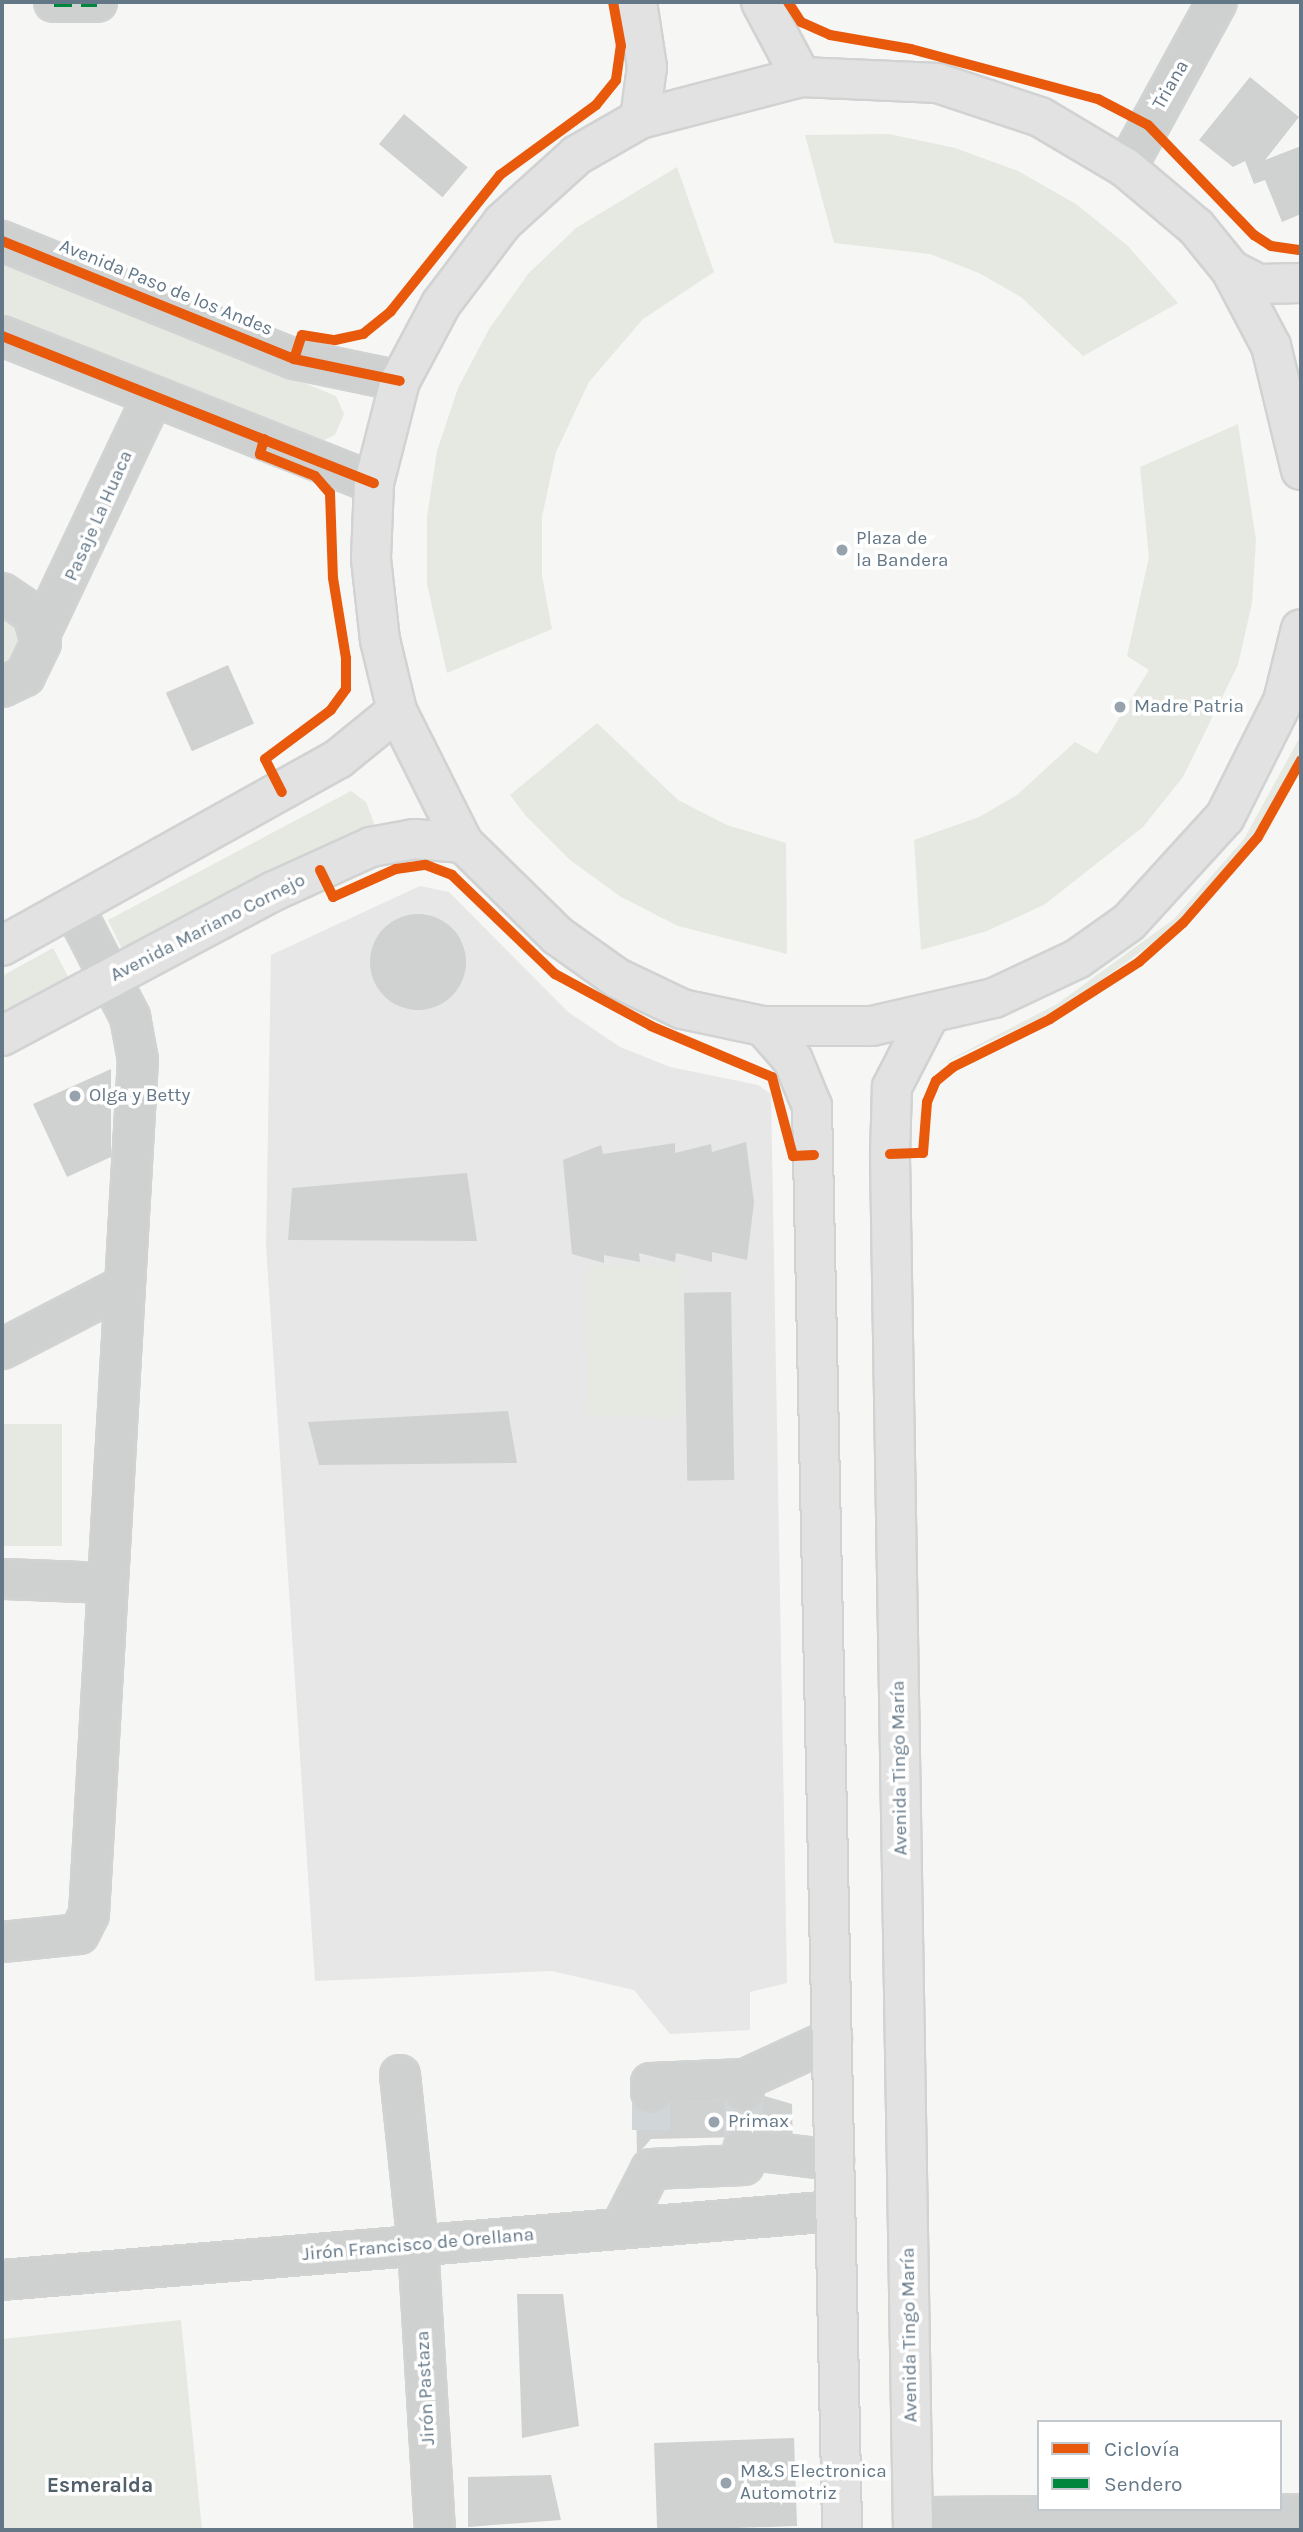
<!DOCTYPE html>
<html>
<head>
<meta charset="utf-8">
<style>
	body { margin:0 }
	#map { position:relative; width:1303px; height:2532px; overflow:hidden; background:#f6f6f4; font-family:Karla,sans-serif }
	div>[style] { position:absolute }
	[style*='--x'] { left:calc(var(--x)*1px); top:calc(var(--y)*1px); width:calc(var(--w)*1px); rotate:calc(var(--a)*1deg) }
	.built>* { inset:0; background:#e6e7e6 }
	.green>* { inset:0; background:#e6e9e2; transform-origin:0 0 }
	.building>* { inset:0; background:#d0d2d2; transform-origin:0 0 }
	.round { border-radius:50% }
	.minor-tunnel>* { height:38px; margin-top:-19px; transform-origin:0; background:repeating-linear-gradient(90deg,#d1d6d9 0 38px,transparent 0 57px) }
	.roads { filter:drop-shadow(2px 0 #d1d3d3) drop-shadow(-2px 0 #d1d3d3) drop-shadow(0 2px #d1d3d3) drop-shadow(0 -2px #d1d3d3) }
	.minor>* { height:38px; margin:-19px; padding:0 19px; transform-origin:19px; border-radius:19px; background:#cfd1d1 }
	.major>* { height:38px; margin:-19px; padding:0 19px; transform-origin:19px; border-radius:19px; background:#e2e2e3 }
	.quiet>* { height:9px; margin-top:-4.5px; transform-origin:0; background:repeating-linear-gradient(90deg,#00873e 0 18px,transparent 0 27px) }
	.cycleway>* { height:10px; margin:-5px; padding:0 5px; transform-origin:5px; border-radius:5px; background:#e8590c }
	.dots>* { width:19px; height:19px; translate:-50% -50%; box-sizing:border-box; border:4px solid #fff; border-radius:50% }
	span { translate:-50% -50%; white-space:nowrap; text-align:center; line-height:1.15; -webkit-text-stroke:7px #fff; paint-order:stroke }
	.street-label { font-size:19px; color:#637787 }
	.poi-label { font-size:19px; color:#637787 }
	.left { translate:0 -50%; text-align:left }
	.neighbourhood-label { font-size:21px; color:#52606b; font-weight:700 }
	.frame { position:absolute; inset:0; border:4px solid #637787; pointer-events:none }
	.legend { position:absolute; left:1037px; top:2420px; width:245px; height:91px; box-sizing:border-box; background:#fff; border:2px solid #c1c9cf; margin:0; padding:9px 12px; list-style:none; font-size:21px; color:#637787 }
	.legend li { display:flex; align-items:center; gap:14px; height:35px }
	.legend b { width:35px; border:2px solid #c1c9cf }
</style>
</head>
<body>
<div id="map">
	<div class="built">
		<div style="clip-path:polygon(420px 886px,449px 892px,568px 1012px,620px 1047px,670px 1067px,758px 1085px,771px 1094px,787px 1983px,750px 1992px,750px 2030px,670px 2034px,634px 1990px,552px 1971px,315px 1981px,266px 1246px,271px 955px)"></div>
	</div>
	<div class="green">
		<div style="clip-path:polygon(889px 134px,955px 148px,1018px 171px,1076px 204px,1128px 246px,1178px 303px,1083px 356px,1021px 297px,979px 273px,930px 254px,834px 243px,805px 135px)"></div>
		<div style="clip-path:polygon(677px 167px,714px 272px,643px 319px,589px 382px,556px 452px,542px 517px,542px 576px,552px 629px,447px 673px,427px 584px,427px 517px,437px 451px,458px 388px,489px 329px,528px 274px,576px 228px)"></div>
		<div style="clip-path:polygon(2px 260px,336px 396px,344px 414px,335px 435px,324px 440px,249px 414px,2px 318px)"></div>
		<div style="clip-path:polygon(1238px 424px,1256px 540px,1252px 603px,1238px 665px,1183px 777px,1143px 827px,1044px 905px,987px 931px,921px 950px,914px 840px,979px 817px,1017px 795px,1075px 742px,1097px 754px,1149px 670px,1127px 656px,1149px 557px,1140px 467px)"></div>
		<div style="clip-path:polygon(2px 610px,29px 641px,2px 672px)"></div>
		<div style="clip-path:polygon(597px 723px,678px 800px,727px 825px,786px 843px,787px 954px,678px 926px,621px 897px,570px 860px,526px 816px,510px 795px)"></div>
		<div style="clip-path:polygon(1301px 735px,1298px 758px,1250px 841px,1166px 934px,1062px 1008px,935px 1067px,1057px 1004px,1174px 919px,1244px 839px)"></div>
		<div style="clip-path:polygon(351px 791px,366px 802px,381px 842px,136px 978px,108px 920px)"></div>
		<div style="clip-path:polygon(53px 948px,80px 999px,2px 1041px,2px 976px)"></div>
		<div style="left:590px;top:1265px;width:94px;height:151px;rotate:1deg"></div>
		<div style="left:2px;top:1424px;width:60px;height:122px"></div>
		<div style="clip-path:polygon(181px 2320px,202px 2530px,2px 2530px,2px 2339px)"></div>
	</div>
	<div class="building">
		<div style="clip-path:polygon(1250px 77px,1299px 117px,1265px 160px,1301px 146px,1301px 214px,1282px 222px,1265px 180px,1254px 184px,1245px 161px,1233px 167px,1199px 140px)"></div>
		<div style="left:404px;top:114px;width:83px;height:39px;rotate:40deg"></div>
		<div style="left:228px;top:665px;width:64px;height:68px;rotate:66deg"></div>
		<div class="round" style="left:370px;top:914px;width:96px;height:96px"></div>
		<div style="clip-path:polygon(111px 1069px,111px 1157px,67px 1177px,33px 1104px)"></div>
		<div style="clip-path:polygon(746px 1142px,754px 1202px,747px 1260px,712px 1252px,712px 1262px,676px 1253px,675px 1262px,639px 1253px,640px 1262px,604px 1255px,604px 1263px,572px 1254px,563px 1160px,601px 1145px,603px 1154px,675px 1143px,675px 1153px,711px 1144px,712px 1152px)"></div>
		<div style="clip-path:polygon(467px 1173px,477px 1241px,288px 1240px,292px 1188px)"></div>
		<div style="left:731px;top:1292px;width:188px;height:47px;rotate:89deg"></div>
		<div style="clip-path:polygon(508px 1411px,517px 1463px,319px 1465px,308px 1422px)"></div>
		<div style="clip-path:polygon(744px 2090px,792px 2104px,793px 2150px,743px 2137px,651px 2139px,637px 2155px,636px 2108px,651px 2092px)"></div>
		<div style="clip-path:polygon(517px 2294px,563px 2294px,579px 2426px,522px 2438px)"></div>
		<div style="left:794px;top:2438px;width:88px;height:140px;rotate:88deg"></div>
		<div style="clip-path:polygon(551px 2475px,561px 2520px,468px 2527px,468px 2477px)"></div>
	</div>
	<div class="minor-tunnel">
		<div style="--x:651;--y:2092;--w:47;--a:90"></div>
		<div style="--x:743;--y:2137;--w:47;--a:-88.8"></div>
	</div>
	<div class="roads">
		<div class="minor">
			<div style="--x:54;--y:2;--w:43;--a:0"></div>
			<div style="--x:1126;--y:168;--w:189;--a:-61.3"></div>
			<div style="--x:2;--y:241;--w:315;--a:22"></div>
			<div style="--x:294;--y:359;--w:108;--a:11.7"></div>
			<div style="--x:2;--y:336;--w:400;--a:21.6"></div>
			<div style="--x:2;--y:593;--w:37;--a:34"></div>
			<div style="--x:33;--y:614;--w:30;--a:75"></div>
			<div style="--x:41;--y:643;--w:37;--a:116"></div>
			<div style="--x:25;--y:676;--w:25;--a:154"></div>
			<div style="--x:41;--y:632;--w:259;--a:-64.6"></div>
			<div style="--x:2;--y:1349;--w:137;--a:-27.3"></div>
			<div style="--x:2;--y:1579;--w:106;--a:2.2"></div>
			<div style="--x:2;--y:1942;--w:77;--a:-5.9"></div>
			<div style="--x:79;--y:1934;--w:22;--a:-63"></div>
			<div style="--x:89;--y:1914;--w:855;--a:-86.72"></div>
			<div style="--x:138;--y:1060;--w:44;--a:-100.5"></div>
			<div style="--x:130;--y:1017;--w:123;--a:-117.2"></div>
			<div style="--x:400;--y:2075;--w:171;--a:84"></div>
			<div style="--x:418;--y:2245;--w:286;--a:86.6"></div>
			<div style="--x:744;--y:2090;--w:11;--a:-85"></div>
			<div style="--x:745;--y:2079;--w:96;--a:-24.7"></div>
			<div style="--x:651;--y:2092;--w:9;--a:-90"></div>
			<div style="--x:651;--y:2083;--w:94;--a:-2.4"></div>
			<div style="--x:743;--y:2149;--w:92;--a:6.9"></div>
			<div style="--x:621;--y:2228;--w:66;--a:-63"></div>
			<div style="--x:651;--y:2169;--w:93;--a:-2.5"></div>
			<div style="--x:2;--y:2280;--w:836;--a:-4.74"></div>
			<div style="--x:913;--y:2517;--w:388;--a:-0.4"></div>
		</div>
		<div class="major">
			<div style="--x:637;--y:2;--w:66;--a:81.3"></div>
			<div style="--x:647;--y:67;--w:52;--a:97.7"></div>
			<div style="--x:761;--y:2;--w:85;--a:61.9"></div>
			<div style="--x:1231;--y:270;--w:31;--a:27"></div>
			<div style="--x:1259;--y:284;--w:42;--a:-1.4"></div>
			<div style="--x:1301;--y:470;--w:128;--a:-103.6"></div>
			<div style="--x:1271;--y:346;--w:86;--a:-117.8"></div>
			<div style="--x:1231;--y:270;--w:55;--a:-129.1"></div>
			<div style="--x:1196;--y:227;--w:92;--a:-139.9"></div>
			<div style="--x:1126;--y:168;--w:100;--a:-149.3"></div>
			<div style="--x:1040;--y:117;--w:108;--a:-161.6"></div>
			<div style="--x:938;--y:83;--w:137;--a:-177.5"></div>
			<div style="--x:801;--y:77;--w:166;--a:165.4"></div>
			<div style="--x:640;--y:119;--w:73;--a:150.3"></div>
			<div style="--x:577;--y:155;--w:100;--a:137.8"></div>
			<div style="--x:503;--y:222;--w:103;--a:127.1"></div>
			<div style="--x:441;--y:304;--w:87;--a:118"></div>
			<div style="--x:400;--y:381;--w:105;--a:104.3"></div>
			<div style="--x:374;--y:483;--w:76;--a:92.3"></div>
			<div style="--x:371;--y:559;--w:81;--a:83.7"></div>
			<div style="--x:380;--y:640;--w:73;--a:76.5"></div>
			<div style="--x:397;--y:711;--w:148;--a:63.4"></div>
			<div style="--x:463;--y:843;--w:133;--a:44.4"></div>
			<div style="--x:558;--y:936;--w:72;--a:35.4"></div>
			<div style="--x:617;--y:978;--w:72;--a:25.5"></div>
			<div style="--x:682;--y:1009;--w:83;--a:11.9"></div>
			<div style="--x:763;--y:1026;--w:109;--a:0"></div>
			<div style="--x:872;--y:1026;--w:125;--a:-12.9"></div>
			<div style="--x:994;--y:998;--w:92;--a:-25.2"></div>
			<div style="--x:1077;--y:959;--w:64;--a:-35.4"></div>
			<div style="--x:1129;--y:922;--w:142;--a:-47.6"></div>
			<div style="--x:1225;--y:817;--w:130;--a:-63.4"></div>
			<div style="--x:1283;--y:701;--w:74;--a:-76"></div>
			<div style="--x:2;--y:946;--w:385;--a:-29.1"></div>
			<div style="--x:338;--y:759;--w:76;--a:-39.1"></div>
			<div style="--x:763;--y:1026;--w:45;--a:48.6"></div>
			<div style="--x:793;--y:1060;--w:50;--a:67.6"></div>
			<div style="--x:812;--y:1106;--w:1424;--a:88.79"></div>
			<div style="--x:2;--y:1036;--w:308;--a:-28.1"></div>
			<div style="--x:274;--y:891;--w:107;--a:-24.4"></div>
			<div style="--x:371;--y:847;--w:44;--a:-10.5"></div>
			<div style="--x:414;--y:839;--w:49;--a:4.7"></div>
			<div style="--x:913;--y:2530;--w:1376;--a:-90.96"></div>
			<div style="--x:890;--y:1154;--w:67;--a:-88.3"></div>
			<div style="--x:892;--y:1087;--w:81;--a:-62.8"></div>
		</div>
	</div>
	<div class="quiet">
		<div style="--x:54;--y:2;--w:43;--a:0"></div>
	</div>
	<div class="cycleway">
		<div style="--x:788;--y:2;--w:24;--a:57"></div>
		<div style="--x:801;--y:22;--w:32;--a:24"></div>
		<div style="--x:830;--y:35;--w:82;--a:9.8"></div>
		<div style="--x:911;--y:49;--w:194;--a:15"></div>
		<div style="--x:1098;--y:99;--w:56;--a:27.5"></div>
		<div style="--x:1148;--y:125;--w:153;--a:46.1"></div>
		<div style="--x:1254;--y:235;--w:20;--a:33"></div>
		<div style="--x:1271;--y:246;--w:30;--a:8"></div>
		<div style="--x:2;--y:241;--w:315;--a:22"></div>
		<div style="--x:294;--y:359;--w:108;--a:11.7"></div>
		<div style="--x:2;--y:336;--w:400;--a:21.6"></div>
		<div style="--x:294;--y:359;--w:25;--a:-72"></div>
		<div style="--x:302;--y:335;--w:33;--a:9"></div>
		<div style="--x:335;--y:340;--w:29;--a:-12"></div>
		<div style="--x:363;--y:334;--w:36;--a:-39"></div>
		<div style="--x:391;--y:311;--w:174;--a:-51.3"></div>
		<div style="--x:500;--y:175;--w:119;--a:-36.1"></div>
		<div style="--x:596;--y:105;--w:32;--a:-51"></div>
		<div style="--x:616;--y:80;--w:34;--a:-82"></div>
		<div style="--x:621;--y:46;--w:45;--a:-100.3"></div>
		<div style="--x:264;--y:439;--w:16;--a:105"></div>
		<div style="--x:260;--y:454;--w:59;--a:21.8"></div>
		<div style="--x:315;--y:476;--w:23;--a:49"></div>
		<div style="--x:330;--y:493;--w:85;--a:88"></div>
		<div style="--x:333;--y:578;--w:81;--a:80.8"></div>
		<div style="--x:346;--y:658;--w:31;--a:90"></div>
		<div style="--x:346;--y:689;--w:26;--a:126"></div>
		<div style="--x:331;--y:710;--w:82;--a:143.4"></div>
		<div style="--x:265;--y:759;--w:37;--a:63"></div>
		<div style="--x:320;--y:870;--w:30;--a:64"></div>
		<div style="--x:333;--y:897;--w:69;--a:-24"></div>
		<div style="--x:396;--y:869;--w:30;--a:-8"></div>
		<div style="--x:426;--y:865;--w:28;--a:21"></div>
		<div style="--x:452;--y:875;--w:143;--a:43.9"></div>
		<div style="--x:555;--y:974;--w:109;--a:28.4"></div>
		<div style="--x:651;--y:1026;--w:131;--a:22.9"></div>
		<div style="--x:772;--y:1077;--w:82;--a:75.1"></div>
		<div style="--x:793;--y:1156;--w:21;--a:-3"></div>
		<div style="--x:890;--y:1154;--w:33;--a:-2"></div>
		<div style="--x:923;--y:1153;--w:51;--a:-85.5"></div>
		<div style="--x:927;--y:1102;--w:23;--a:-67"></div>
		<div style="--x:936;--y:1081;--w:22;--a:-39"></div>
		<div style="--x:953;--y:1067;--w:108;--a:-26.3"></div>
		<div style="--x:1050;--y:1019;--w:106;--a:-32.6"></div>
		<div style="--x:1139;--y:962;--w:59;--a:-41.6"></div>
		<div style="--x:1183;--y:923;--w:114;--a:-48.9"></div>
		<div style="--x:1258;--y:837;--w:88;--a:-60.8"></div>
	</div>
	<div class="dots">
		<div style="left:842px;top:550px;background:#96a3ad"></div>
		<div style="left:1120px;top:707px;background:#96a3ad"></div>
		<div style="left:75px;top:1096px;background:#96a3ad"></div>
		<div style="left:714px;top:2122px;background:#96a3ad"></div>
		<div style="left:726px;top:2483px;background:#96a3ad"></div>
	</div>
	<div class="street-label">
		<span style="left:1171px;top:85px;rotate:-60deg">Triana</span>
		<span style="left:166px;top:288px;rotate:22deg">Avenida Paso de los Andes</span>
		<span style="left:99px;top:516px;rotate:-66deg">Pasaje La Huaca</span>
		<span style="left:208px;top:928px;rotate:-27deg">Avenida Mariano Cornejo</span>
		<span style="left:900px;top:1768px;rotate:-91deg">Avenida Tingo María</span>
		<span style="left:418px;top:2245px;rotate:-5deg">Jirón Francisco de Orellana</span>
		<span style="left:910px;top:2335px;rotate:-91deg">Avenida Tingo María</span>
		<span style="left:426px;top:2388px;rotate:-93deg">Jirón Pastaza</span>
	</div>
	<div class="poi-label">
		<span class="left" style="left:856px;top:550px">Plaza de<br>la Bandera</span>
		<span class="left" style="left:1134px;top:707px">Madre Patria</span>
		<span class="left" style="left:89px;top:1096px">Olga y Betty</span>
		<span class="left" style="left:728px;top:2122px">Primax</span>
		<span class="left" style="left:740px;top:2483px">M&amp;S Electronica<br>Automotriz</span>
	</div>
	<div class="neighbourhood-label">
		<span style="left:100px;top:2485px">Esmeralda</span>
	</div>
	<div class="frame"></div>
	<ul class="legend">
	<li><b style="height:9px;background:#e8590c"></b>Ciclovía</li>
	<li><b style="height:9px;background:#00873e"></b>Sendero</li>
	</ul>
</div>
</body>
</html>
